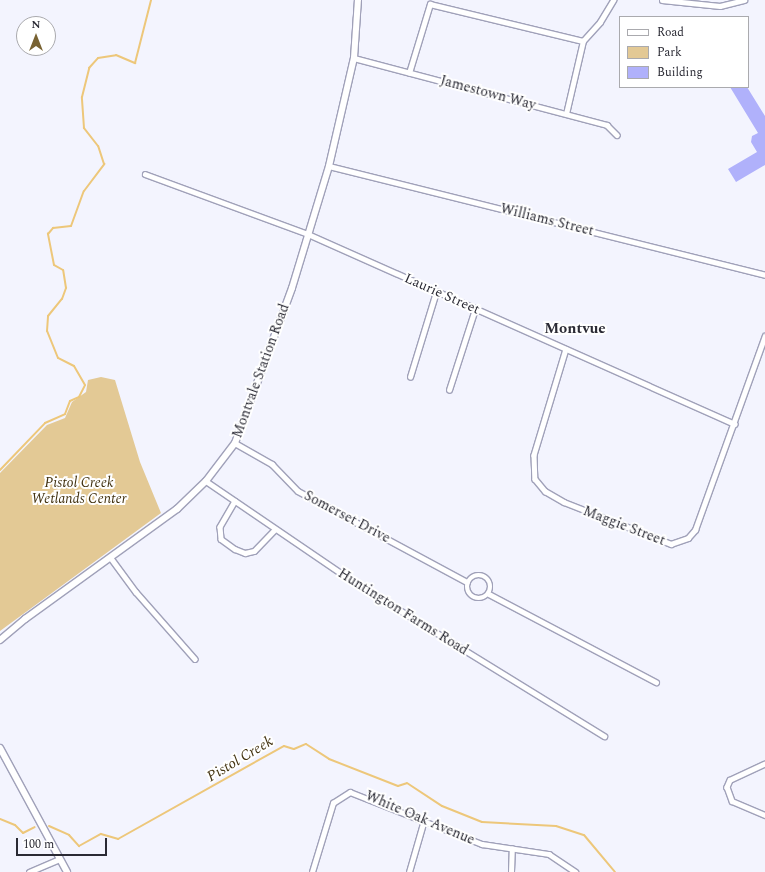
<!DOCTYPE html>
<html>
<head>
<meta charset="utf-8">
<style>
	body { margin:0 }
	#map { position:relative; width:765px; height:872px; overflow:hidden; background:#f3f4fe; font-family:Spectral,serif }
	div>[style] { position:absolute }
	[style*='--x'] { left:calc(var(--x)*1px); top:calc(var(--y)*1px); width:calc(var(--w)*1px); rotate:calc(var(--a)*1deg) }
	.green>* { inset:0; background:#e3c995 }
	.stream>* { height:2px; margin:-1px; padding:0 1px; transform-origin:1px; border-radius:1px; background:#edc77a }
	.building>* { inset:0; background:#b0b1fb }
	.roads { filter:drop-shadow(1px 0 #a0a1b9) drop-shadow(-1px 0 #a0a1b9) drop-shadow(0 1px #a0a1b9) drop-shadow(0 -1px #a0a1b9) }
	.minor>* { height:4.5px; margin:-2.25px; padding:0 2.25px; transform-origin:2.25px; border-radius:2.25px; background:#fff }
	.minor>.ring { margin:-2.25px; padding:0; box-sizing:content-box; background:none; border:4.5px solid #fff; border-radius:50% }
	.tertiary>* { height:6px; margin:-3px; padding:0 3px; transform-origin:3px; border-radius:3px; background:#fff }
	span { translate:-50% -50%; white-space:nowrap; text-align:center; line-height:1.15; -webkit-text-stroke:4px #fff; paint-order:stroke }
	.street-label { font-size:14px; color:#2a2a34 }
	.park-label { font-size:14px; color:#41310f; font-style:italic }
	.neighbourhood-label { font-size:15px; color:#2a2a34; font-weight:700 }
	.water-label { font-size:15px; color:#433311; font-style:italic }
	.legend { position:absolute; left:619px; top:16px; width:130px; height:72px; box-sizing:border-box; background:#fff; border:1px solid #aaaaae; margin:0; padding:5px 7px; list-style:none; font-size:12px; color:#2a2a34 }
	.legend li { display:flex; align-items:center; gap:8px; height:20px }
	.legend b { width:20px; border:1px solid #aaaaae }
	.north { position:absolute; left:16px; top:16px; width:40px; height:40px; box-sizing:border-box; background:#fff; border:1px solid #aaaaae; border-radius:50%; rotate:0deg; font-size:11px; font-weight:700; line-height:16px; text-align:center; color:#2a2a34 }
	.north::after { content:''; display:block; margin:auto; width:14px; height:18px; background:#786232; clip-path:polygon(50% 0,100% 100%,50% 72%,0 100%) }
	.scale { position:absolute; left:16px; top:838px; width:91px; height:18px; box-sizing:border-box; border:2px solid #2a2a34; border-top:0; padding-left:5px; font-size:12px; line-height:14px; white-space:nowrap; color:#2a2a34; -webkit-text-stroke:3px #fff; paint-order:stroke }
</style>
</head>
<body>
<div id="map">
	<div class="green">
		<div style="clip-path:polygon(101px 377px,115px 380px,140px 462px,161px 513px,0 631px,0 473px,47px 425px,65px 418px,72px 402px,86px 392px,88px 380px)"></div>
	</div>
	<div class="stream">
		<div style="--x:0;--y:470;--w:65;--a:-46.2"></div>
		<div style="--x:45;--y:423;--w:22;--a:-24"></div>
		<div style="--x:65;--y:414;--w:14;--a:-69"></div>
		<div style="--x:70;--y:401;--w:10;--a:-24"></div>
		<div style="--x:79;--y:397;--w:13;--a:-63"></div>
		<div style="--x:85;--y:385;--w:22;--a:-120"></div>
		<div style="--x:74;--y:366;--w:18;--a:-153"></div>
		<div style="--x:58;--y:358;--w:29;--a:-112"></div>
		<div style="--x:47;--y:331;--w:15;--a:-86"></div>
		<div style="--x:48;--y:316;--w:22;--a:-51"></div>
		<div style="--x:62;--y:299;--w:12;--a:-70"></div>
		<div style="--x:66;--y:288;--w:18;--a:-99"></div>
		<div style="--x:63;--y:270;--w:10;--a:-151"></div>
		<div style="--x:54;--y:265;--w:32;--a:-101"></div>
		<div style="--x:48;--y:234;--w:8;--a:-50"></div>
		<div style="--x:53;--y:228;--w:18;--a:-6"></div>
		<div style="--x:71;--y:226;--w:37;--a:-70"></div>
		<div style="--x:84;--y:191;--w:34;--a:-53"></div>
		<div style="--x:104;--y:164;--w:19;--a:-108"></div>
		<div style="--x:98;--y:146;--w:23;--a:-128"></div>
		<div style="--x:84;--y:128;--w:31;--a:-94"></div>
		<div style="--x:82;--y:97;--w:30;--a:-76"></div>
		<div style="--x:89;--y:68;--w:13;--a:-48"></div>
		<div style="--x:98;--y:58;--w:18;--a:-9"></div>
		<div style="--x:116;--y:55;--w:21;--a:23"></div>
		<div style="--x:135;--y:63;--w:65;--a:-75.7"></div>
		<div style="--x:0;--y:819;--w:16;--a:22"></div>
		<div style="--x:15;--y:825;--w:11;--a:45"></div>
		<div style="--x:23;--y:833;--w:13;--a:-27"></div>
		<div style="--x:49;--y:826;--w:22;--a:24"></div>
		<div style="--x:69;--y:835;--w:15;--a:48"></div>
		<div style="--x:79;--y:846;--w:25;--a:-29"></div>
		<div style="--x:101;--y:834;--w:18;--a:16"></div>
		<div style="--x:118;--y:839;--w:190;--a:-29.3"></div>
		<div style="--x:284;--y:746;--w:10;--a:17"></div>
		<div style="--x:294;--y:749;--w:13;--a:-23"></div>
		<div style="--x:306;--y:744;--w:27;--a:33"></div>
		<div style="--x:329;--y:759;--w:74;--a:21.4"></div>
		<div style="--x:398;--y:786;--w:9;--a:-18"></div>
		<div style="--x:407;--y:783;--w:42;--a:33.3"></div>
		<div style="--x:442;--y:806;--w:43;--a:21.8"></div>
		<div style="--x:482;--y:822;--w:74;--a:3.1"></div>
		<div style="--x:556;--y:826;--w:29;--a:18"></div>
		<div style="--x:584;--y:835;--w:48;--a:50"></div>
	</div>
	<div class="building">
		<div style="clip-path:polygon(730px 87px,747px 87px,765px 116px,765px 165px,736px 182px,728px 169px,757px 152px,751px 142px,752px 136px,758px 133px)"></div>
	</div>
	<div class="roads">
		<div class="minor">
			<div style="--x:662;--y:0;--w:58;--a:5.9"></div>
			<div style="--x:720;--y:6;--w:25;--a:-14"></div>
			<div style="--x:354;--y:58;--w:262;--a:14.8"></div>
			<div style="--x:607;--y:125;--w:14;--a:45"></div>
			<div style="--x:409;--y:73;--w:72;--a:-73.1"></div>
			<div style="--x:430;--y:4;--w:157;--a:13.6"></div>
			<div style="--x:566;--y:114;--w:75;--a:-76.9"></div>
			<div style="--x:583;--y:41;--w:25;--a:-48"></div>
			<div style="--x:600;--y:22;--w:26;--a:-59"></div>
			<div style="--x:329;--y:166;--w:449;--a:14"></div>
			<div style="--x:145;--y:174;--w:174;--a:20.2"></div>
			<div style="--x:308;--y:234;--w:467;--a:24"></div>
			<div style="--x:566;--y:349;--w:111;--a:106.8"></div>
			<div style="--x:534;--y:455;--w:24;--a:88"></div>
			<div style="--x:535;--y:479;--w:16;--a:50"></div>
			<div style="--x:545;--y:491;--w:22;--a:30"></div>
			<div style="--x:564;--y:502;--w:115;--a:21.4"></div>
			<div style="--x:671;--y:544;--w:18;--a:-19"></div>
			<div style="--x:688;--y:538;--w:11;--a:-49"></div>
			<div style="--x:695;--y:530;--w:206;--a:-70.2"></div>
			<div style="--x:410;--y:377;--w:89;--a:-73"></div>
			<div style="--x:449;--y:390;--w:85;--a:-72.2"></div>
			<div style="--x:235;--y:443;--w:43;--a:29.6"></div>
			<div style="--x:272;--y:464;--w:37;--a:46"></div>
			<div style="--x:298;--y:491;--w:192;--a:28.3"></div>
			<div style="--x:206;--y:481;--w:179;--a:34.3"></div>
			<div style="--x:354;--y:582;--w:294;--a:31.6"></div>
			<div style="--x:235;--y:501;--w:30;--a:120"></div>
			<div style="--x:220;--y:527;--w:12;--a:85"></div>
			<div style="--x:221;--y:539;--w:17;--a:36"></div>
			<div style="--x:235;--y:549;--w:11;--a:22"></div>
			<div style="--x:245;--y:553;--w:9;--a:-13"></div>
			<div style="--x:254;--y:551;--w:30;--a:-46"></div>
			<div style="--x:111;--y:558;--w:42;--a:53.7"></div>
			<div style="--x:136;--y:592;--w:89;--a:48.6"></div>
			<div class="ring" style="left:467px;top:575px;width:19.5px;height:19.5px"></div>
			<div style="--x:489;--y:594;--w:189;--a:27.8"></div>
			<div style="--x:765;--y:764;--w:38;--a:155"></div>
			<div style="--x:730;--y:780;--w:8;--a:113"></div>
			<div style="--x:727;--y:787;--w:15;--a:70"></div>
			<div style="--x:732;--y:801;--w:36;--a:23"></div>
			<div style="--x:29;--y:872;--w:33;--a:-23"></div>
			<div style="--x:312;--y:872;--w:72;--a:-73.1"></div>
			<div style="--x:333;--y:803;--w:20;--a:-33"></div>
			<div style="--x:350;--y:792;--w:142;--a:21.5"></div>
			<div style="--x:482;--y:844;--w:68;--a:8.5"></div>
			<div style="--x:549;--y:854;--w:32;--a:34"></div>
			<div style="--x:409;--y:872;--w:54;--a:-73.9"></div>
			<div style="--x:511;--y:872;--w:23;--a:-88"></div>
		</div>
		<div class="tertiary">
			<div style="--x:0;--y:640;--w:33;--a:-40"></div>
			<div style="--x:25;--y:619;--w:188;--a:-35.9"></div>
			<div style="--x:177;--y:509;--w:40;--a:-44"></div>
			<div style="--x:206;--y:481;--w:48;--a:-52.7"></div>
			<div style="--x:235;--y:443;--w:165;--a:-69.8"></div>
			<div style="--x:292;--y:288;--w:127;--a:-73.1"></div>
			<div style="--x:329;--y:166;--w:111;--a:-77"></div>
			<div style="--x:354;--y:58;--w:58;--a:-86.1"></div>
			<div style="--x:0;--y:748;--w:141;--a:61.6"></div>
		</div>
	</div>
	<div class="street-label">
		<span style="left:488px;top:93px;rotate:15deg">Jamestown Way</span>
		<span style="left:547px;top:220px;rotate:14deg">Williams Street</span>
		<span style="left:442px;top:294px;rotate:24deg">Laurie Street</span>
		<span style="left:261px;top:371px;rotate:-70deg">Montvale Station Road</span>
		<span style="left:347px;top:517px;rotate:28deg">Somerset Drive</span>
		<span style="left:624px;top:526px;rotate:21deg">Maggie Street</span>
		<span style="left:403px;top:612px;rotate:32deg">Huntington Farms Road</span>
		<span style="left:420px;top:818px;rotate:23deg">White Oak Avenue</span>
	</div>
	<div class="park-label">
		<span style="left:79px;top:491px">Pistol Creek<br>Wetlands Center</span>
	</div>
	<div class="neighbourhood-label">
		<span style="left:575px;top:329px">Montvue</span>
	</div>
	<div class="water-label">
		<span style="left:240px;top:759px;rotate:-31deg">Pistol Creek</span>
	</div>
	<ul class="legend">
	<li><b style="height:5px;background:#fff"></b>Road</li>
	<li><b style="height:11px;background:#e3c995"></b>Park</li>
	<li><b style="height:11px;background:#b0b1fb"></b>Building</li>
	</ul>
	<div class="north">N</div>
	<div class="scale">100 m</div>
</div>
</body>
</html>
